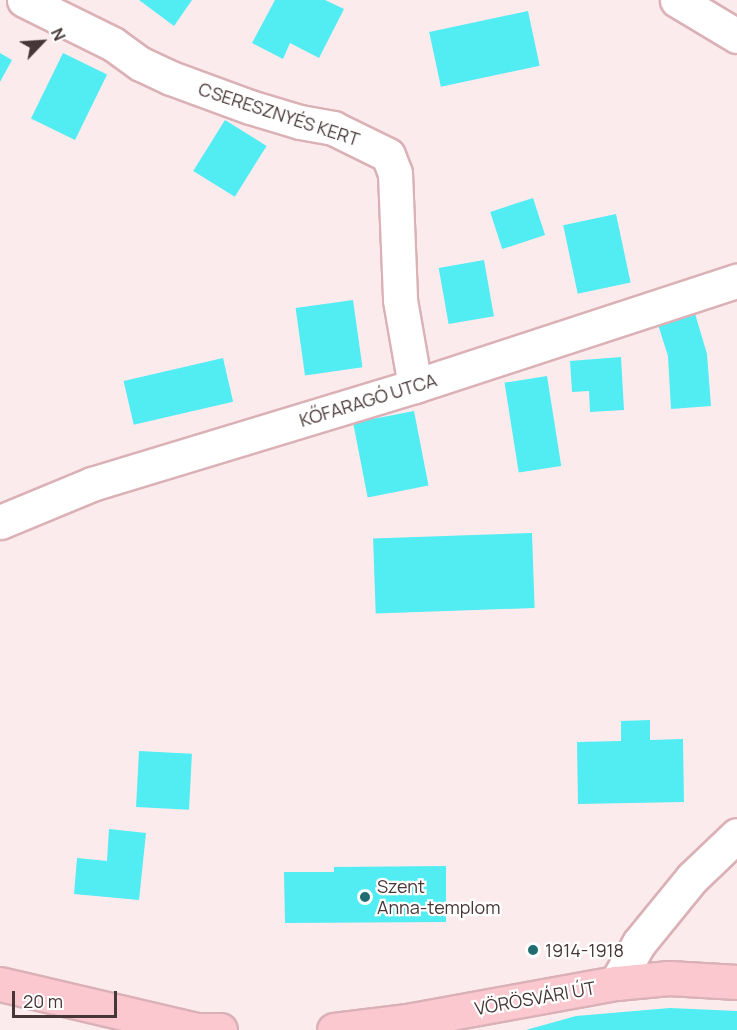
<!DOCTYPE html>
<html>
<head>
<meta charset="utf-8">
<style>
	body { margin:0 }
	#map { position:relative; width:737px; height:1030px; overflow:hidden; background:#fcebed; font-family:Manrope,sans-serif }
	div>[style] { position:absolute }
	[style*='--x'] { left:calc(var(--x)*1px); top:calc(var(--y)*1px); width:calc(var(--w)*1px); rotate:calc(var(--a)*1deg) }
	.building>* { inset:0; background:#52ecf3; transform-origin:0 0 }
	.roads { filter:drop-shadow(2px 0 #dab1b6) drop-shadow(-2px 0 #dab1b6) drop-shadow(0 2px #dab1b6) drop-shadow(0 -2px #dab1b6) }
	.minor>* { height:33px; margin:-16.5px; padding:0 16.5px; transform-origin:16.5px; border-radius:16.5px; background:#fff }
	.major>* { height:33px; margin:-16.5px; padding:0 16.5px; transform-origin:16.5px; border-radius:16.5px; background:#fbc8cf }
	.dots>* { width:16px; height:16px; translate:-50% -50%; box-sizing:border-box; border:3px solid #fff; border-radius:50% }
	span { translate:-50% -50%; white-space:nowrap; text-align:center; line-height:1.15; -webkit-text-stroke:4.5px #fff; paint-order:stroke }
	.street-label { font-size:18px; color:#463637 }
	.poi-label { font-size:18px; color:#463637 }
	.left { translate:0 -50%; text-align:left }
	.north { position:absolute; left:12px; top:12px; width:60px; height:60px; -webkit-text-stroke:4px #fff; paint-order:stroke; rotate:65deg; font-size:16px; font-weight:700; line-height:24px; text-align:center; color:#463637 }
	.north::after { content:''; display:block; margin:auto; width:21px; height:27px; background:#463637; clip-path:polygon(50% 0,100% 100%,50% 72%,0 100%) }
	.scale { position:absolute; left:12px; top:991px; width:105px; height:27px; box-sizing:border-box; border:3px solid #463637; border-top:0; padding-left:8px; font-size:18px; line-height:21px; white-space:nowrap; color:#463637; -webkit-text-stroke:4px #fff; paint-order:stroke }
</style>
</head>
<body>
<div id="map">
	<div class="building">
		<div style="clip-path:polygon(139px 0,192px 0,174px 26px)"></div>
		<div style="clip-path:polygon(275px 0,325px 0,344px 9px,319px 58px,290px 43px,283px 59px,252px 43px)"></div>
		<div style="left:528px;top:11px;width:56px;height:101px;rotate:78deg"></div>
		<div style="clip-path:polygon(0 53px,12px 60px,0 82px)"></div>
		<div style="left:63px;top:53px;width:49px;height:73px;rotate:26deg"></div>
		<div style="left:225px;top:120px;width:49px;height:60px;rotate:32deg"></div>
		<div style="left:533px;top:198px;width:39px;height:45px;rotate:72deg"></div>
		<div style="left:616px;top:214px;width:70px;height:54px;rotate:78deg"></div>
		<div style="left:484px;top:260px;width:57px;height:46px;rotate:80deg"></div>
		<div style="left:353px;top:300px;width:68px;height:58px;rotate:82deg"></div>
		<div style="clip-path:polygon(691px 300px,707px 354px,711px 406px,671px 409px,668px 356px,654px 312px)"></div>
		<div style="clip-path:polygon(621px 357px,624px 410px,590px 412px,589px 391px,572px 392px,570px 361px)"></div>
		<div style="left:223px;top:358px;width:45px;height:102px;rotate:77deg"></div>
		<div style="left:547px;top:376px;width:91px;height:43px;rotate:81deg"></div>
		<div style="left:414px;top:411px;width:76px;height:62px;rotate:79deg"></div>
		<div style="left:532px;top:533px;width:75px;height:159px;rotate:88deg"></div>
		<div style="clip-path:polygon(650px 720px,650px 740px,683px 739px,684px 802px,578px 804px,577px 742px,621px 741px,621px 721px)"></div>
		<div style="left:139px;top:751px;width:53px;height:56px;rotate:3deg"></div>
		<div style="clip-path:polygon(109px 829px,146px 833px,139px 900px,74px 894px,77px 858px,107px 861px)"></div>
		<div style="clip-path:polygon(446px 866px,446px 922px,285px 923px,284px 872px,334px 872px,334px 867px)"></div>
		<div style="clip-path:polygon(670px 1008px,737px 1011px,737px 1030px,526px 1030px,576px 1016px)"></div>
	</div>
	<div class="roads">
		<div class="minor">
			<div style="--x:24;--y:0;--w:99;--a:26.3"></div>
			<div style="--x:113;--y:44;--w:34;--a:36"></div>
			<div style="--x:141;--y:64;--w:33;--a:25"></div>
			<div style="--x:171;--y:78;--w:84;--a:20.2"></div>
			<div style="--x:250;--y:107;--w:52;--a:16.7"></div>
			<div style="--x:300;--y:122;--w:34;--a:10"></div>
			<div style="--x:333;--y:128;--w:61;--a:26.1"></div>
			<div style="--x:388;--y:155;--w:19;--a:69"></div>
			<div style="--x:395;--y:173;--w:127;--a:87.7"></div>
			<div style="--x:400;--y:300;--w:87;--a:80.1"></div>
			<div style="--x:677;--y:0;--w:70;--a:31"></div>
			<div style="--x:0;--y:522;--w:100;--a:-22.4"></div>
			<div style="--x:92;--y:484;--w:338;--a:-16.9"></div>
			<div style="--x:415;--y:386;--w:339;--a:-18.1"></div>
			<div style="--x:616;--y:983;--w:46;--a:-60.1"></div>
			<div style="--x:639;--y:943;--w:84;--a:-50.8"></div>
			<div style="--x:692;--y:878;--w:62;--a:-43.7"></div>
		</div>
		<div class="major">
			<div style="--x:0;--y:984;--w:201;--a:13.2"></div>
			<div style="--x:196;--y:1030;--w:24;--a:0"></div>
			<div style="--x:334;--y:1030;--w:74;--a:-7"></div>
			<div style="--x:407;--y:1021;--w:212;--a:-10.3"></div>
			<div style="--x:616;--y:983;--w:53;--a:-5.4"></div>
			<div style="--x:669;--y:978;--w:68;--a:3.4"></div>
		</div>
	</div>
	<div class="dots">
		<div style="left:365px;top:897px;background:#206c70"></div>
		<div style="left:533px;top:950px;background:#206c70"></div>
	</div>
	<div class="street-label">
		<span style="left:279px;top:114px;rotate:18deg">CSERESZNYÉS KERT</span>
		<span style="left:368px;top:400px;rotate:-17deg">KŐFARAGÓ UTCA</span>
		<span style="left:535px;top:998px;rotate:-10deg">VÖRÖSVÁRI ÚT</span>
	</div>
	<div class="poi-label">
		<span class="left" style="left:377px;top:897px">Szent<br>Anna-templom</span>
		<span class="left" style="left:545px;top:950px">1914-1918</span>
	</div>
	<div class="north">N</div>
	<div class="scale">20 m</div>
</div>
</body>
</html>
